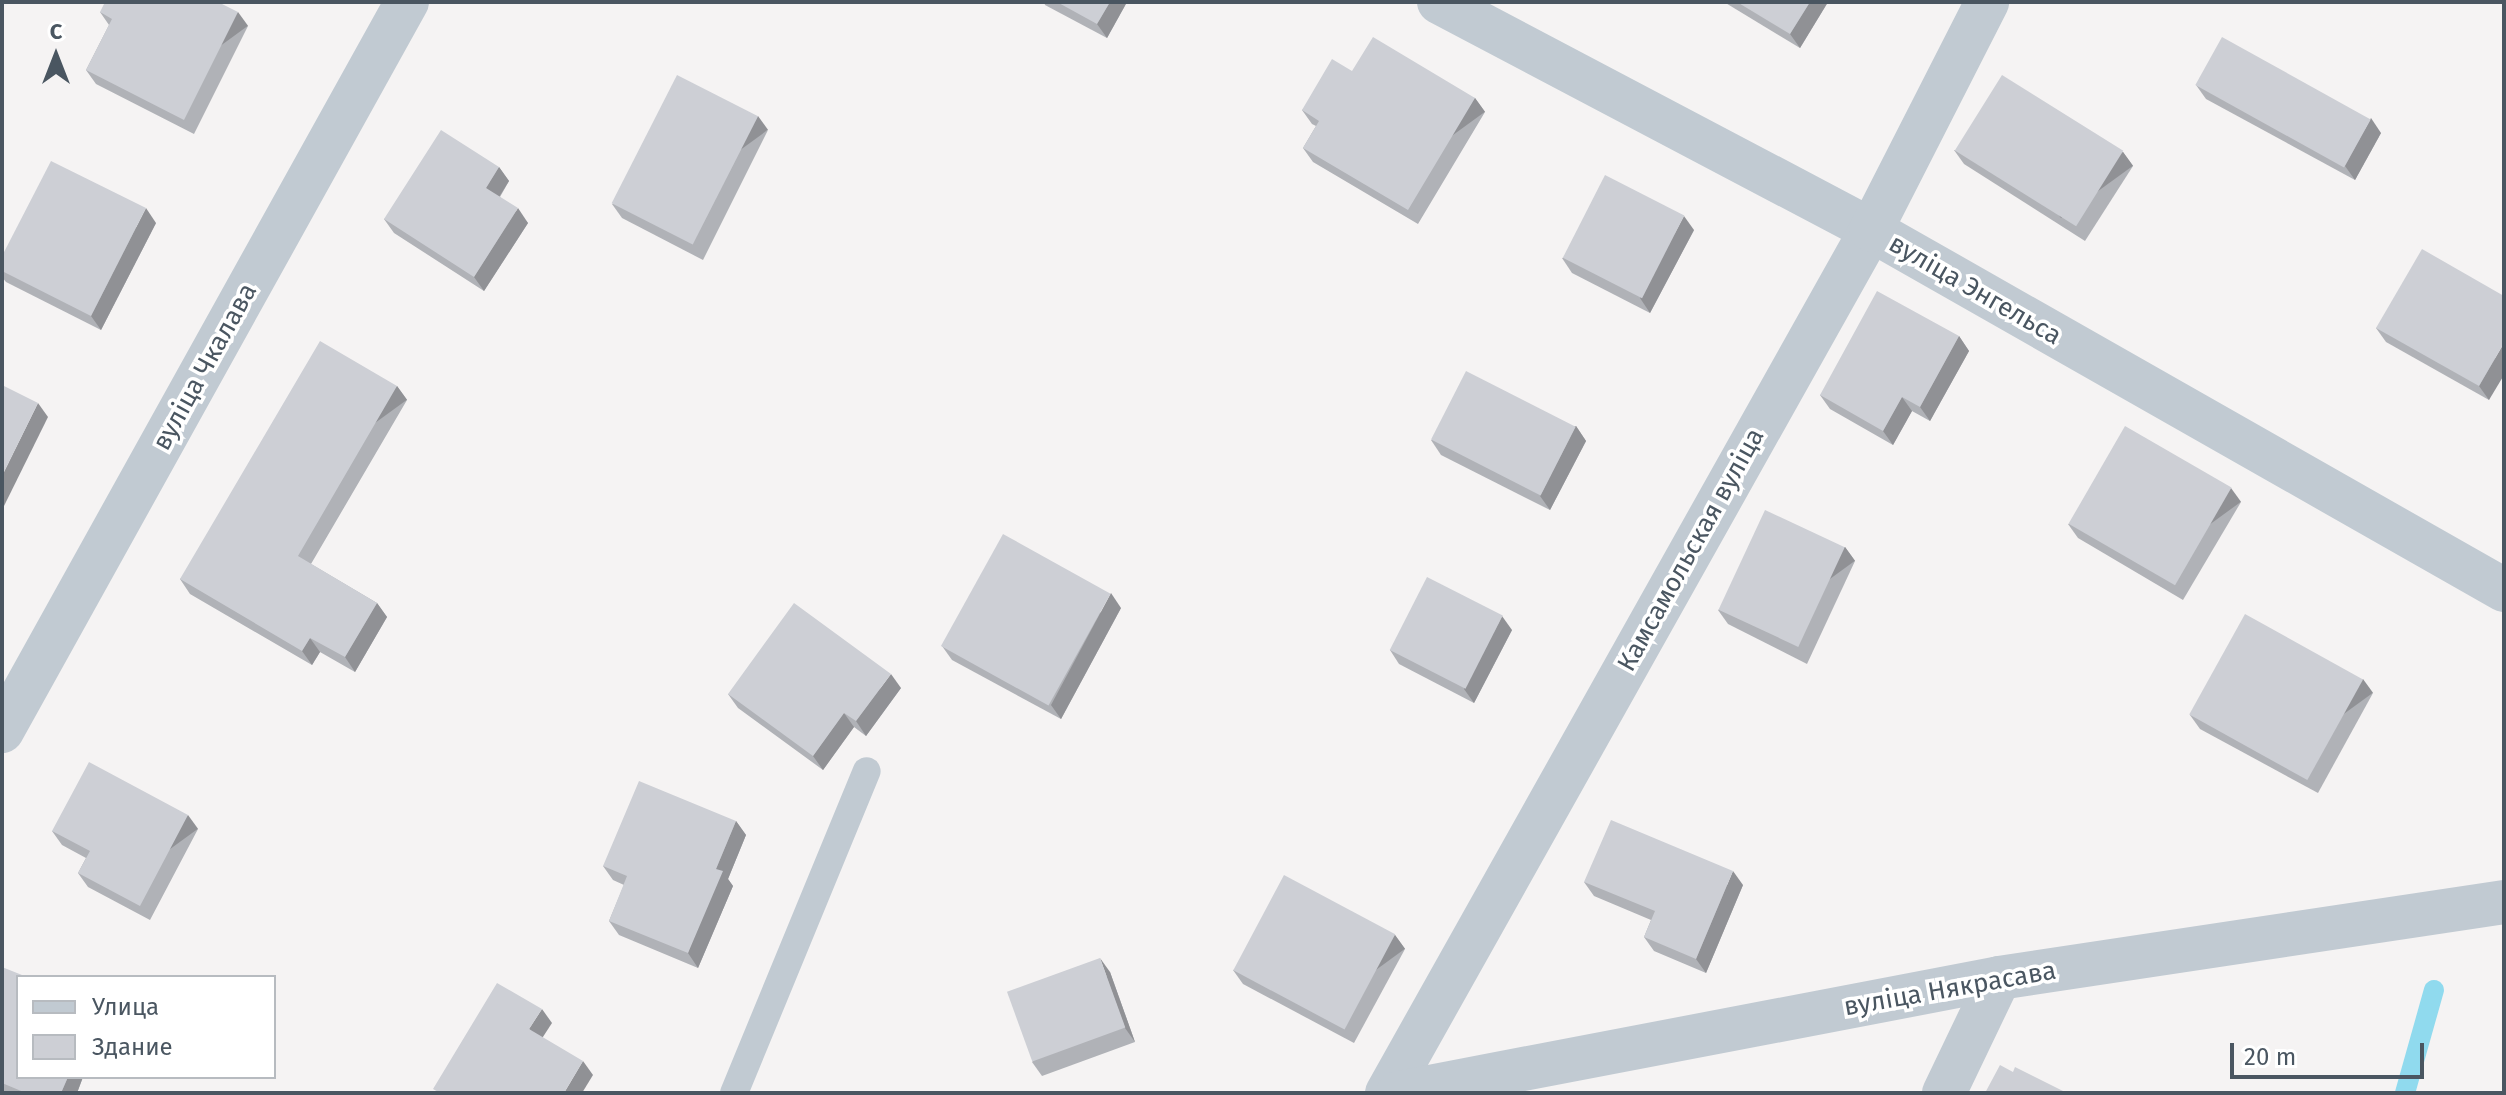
<!DOCTYPE html>
<html>
<head>
<meta charset="utf-8">
<style>
	body { margin:0 }
	#map { position:relative; width:2506px; height:1095px; overflow:hidden; background:#f5f3f3; font-family:"Fira Sans",sans-serif }
	div>[style] { position:absolute }
	[style*='--x'] { left:calc(var(--x)*1px); top:calc(var(--y)*1px); width:calc(var(--w)*1px); rotate:calc(var(--a)*1deg) }
	.stream>* { height:20px; margin:-10px; padding:0 10px; transform-origin:10px; border-radius:10px; background:#90daee }
	.lane>* { height:28px; margin:-14px; padding:0 14px; transform-origin:14px; border-radius:14px; background:#c1cad2 }
	.street>* { height:44px; margin:-22px; padding:0 22px; transform-origin:22px; border-radius:22px; background:#c1cad2 }
	.wall>* { inset:0; background:#b0b2b7 }
	.shaded-wall>* { inset:0; background:#909195; transform-origin:0 0 }
	.building>* { inset:0; background:#cdcfd5; transform-origin:0 0 }
	span { translate:-50% -50%; white-space:nowrap; text-align:center; line-height:1.15; -webkit-text-stroke:7px #fff; paint-order:stroke }
	.street-label { font-size:26px; color:#4a5661 }
	.frame { position:absolute; inset:0; border:4px solid #4a5661; pointer-events:none }
	.legend { position:absolute; left:16px; top:975px; width:260px; height:104px; box-sizing:border-box; background:#fff; border:2px solid #b7bbc0; margin:0; padding:10px 14px; list-style:none; font-size:24px; color:#4a5661 }
	.legend li { display:flex; align-items:center; gap:16px; height:40px }
	.legend b { width:40px; border:2px solid #b7bbc0 }
	.north { position:absolute; left:16px; top:16px; width:80px; height:80px; -webkit-text-stroke:6px #fff; paint-order:stroke; rotate:0deg; font-size:22px; font-weight:700; line-height:32px; text-align:center; color:#4a5661 }
	.north::after { content:''; display:block; margin:auto; width:28px; height:36px; background:#4a5661; clip-path:polygon(50% 0,100% 100%,50% 72%,0 100%) }
	.scale { position:absolute; left:2230px; top:1043px; width:194px; height:36px; box-sizing:border-box; border:4px solid #4a5661; border-top:0; padding-left:10px; font-size:24px; line-height:28px; white-space:nowrap; color:#4a5661; -webkit-text-stroke:6px #fff; paint-order:stroke }
</style>
</head>
<body>
<div id="map">
	<div class="stream">
		<div style="--x:2405;--y:1093;--w:107;--a:-74.3"></div>
	</div>
	<div class="lane">
		<div style="--x:734;--y:1093;--w:348;--a:-67.6"></div>
	</div>
	<div class="street">
		<div style="--x:1439;--y:2;--w:488;--a:27.8"></div>
		<div style="--x:1871;--y:230;--w:728;--a:29.63"></div>
		<div style="--x:2;--y:731;--w:834;--a:-60.95"></div>
		<div style="--x:1387;--y:1093;--w:989;--a:-60.71"></div>
		<div style="--x:1871;--y:230;--w:256;--a:-63"></div>
		<div style="--x:1398;--y:1093;--w:612;--a:-10.83"></div>
		<div style="--x:1999;--y:978;--w:511;--a:-8.56"></div>
		<div style="--x:1944;--y:1093;--w:127;--a:-64.4"></div>
	</div>
	<div class="wall">
		<div style="clip-path:polygon(1044px 2px,1127px 2px,1107px 38px,1045px 5px)"></div>
		<div style="clip-path:polygon(1724px 2px,1828px 2px,1800px 48px)"></div>
		<div style="clip-path:polygon(100px 12px,248px 26px,194px 134px,96px 84px,86px 70px,109px 25px)"></div>
		<div style="clip-path:polygon(1352px 71px,1475px 98px,1485px 112px,1418px 224px,1313px 162px,1303px 148px,1316px 126px,1312px 124px,1302px 110px)"></div>
		<div style="clip-path:polygon(2196px 85px,2381px 133px,2355px 180px,2206px 99px)"></div>
		<div style="clip-path:polygon(768px 130px,703px 260px,622px 218px,612px 204px)"></div>
		<div style="clip-path:polygon(1954px 150px,2123px 152px,2133px 166px,2085px 241px,1964px 164px)"></div>
		<div style="clip-path:polygon(499px 167px,509px 181px,500px 197px,528px 223px,484px 291px,394px 233px,384px 219px)"></div>
		<div style="clip-path:polygon(156px 223px,101px 330px,6px 282px,2px 277px,2px 256px)"></div>
		<div style="clip-path:polygon(1694px 230px,1650px 313px,1572px 273px,1562px 258px)"></div>
		<div style="clip-path:polygon(2504px 296px,2489px 400px,2386px 342px,2376px 328px)"></div>
		<div style="clip-path:polygon(1959px 336px,1969px 351px,1930px 421px,1912px 411px,1893px 445px,1830px 409px,1820px 395px)"></div>
		<div style="clip-path:polygon(397px 386px,407px 400px,311px 564px,377px 603px,387px 617px,355px 672px,320px 652px,312px 665px,190px 594px,180px 579px)"></div>
		<div style="clip-path:polygon(1576px 426px,1586px 441px,1550px 510px,1441px 455px,1431px 440px)"></div>
		<div style="clip-path:polygon(2241px 502px,2183px 600px,2078px 538px,2068px 524px)"></div>
		<div style="clip-path:polygon(1845px 547px,1855px 561px,1807px 664px,1728px 624px,1718px 610px)"></div>
		<div style="clip-path:polygon(1121px 608px,1061px 719px,952px 660px,942px 646px)"></div>
		<div style="clip-path:polygon(1512px 630px,1474px 703px,1399px 664px,1390px 650px)"></div>
		<div style="clip-path:polygon(901px 688px,866px 736px,854px 727px,823px 770px,738px 708px,728px 694px)"></div>
		<div style="clip-path:polygon(2373px 693px,2318px 793px,2200px 729px,2190px 715px)"></div>
		<div style="clip-path:polygon(736px 821px,746px 835px,728px 879px,733px 886px,698px 968px,619px 935px,609px 921px,624px 885px,613px 880px,603px 866px)"></div>
		<div style="clip-path:polygon(198px 829px,150px 920px,88px 887px,78px 873px,86px 858px,62px 845px,52px 831px)"></div>
		<div style="clip-path:polygon(1584px 882px,1743px 885px,1706px 973px,1654px 951px,1644px 937px,1651px 920px,1594px 896px)"></div>
		<div style="clip-path:polygon(1395px 935px,1405px 949px,1354px 1043px,1243px 984px,1233px 970px)"></div>
		<div style="clip-path:polygon(2px 967px,83px 1077px,77px 1093px,2px 1093px)"></div>
		<div style="clip-path:polygon(1110px 972px,1135px 1042px,1042px 1076px,1032px 1062px)"></div>
	</div>
	<div class="shaded-wall">
		<div style="clip-path:polygon(1110px 2px,1127px 2px,1107px 38px,1097px 24px)"></div>
		<div style="clip-path:polygon(1810px 2px,1828px 2px,1800px 48px,1790px 34px)"></div>
		<div style="left:238px;top:12px;width:17px;height:121px;rotate:54deg"></div>
		<div style="left:1475px;top:98px;width:17px;height:131px;rotate:54deg"></div>
		<div style="left:758px;top:116px;width:17px;height:144px;rotate:54deg"></div>
		<div style="clip-path:polygon(2371px 118px,2381px 133px,2355px 180px,2345px 166px)"></div>
		<div style="left:2123px;top:152px;width:17px;height:89px;rotate:54deg"></div>
		<div style="clip-path:polygon(499px 167px,509px 181px,496px 202px,486px 188px)"></div>
		<div style="clip-path:polygon(146px 208px,156px 223px,101px 330px,91px 316px)"></div>
		<div style="clip-path:polygon(518px 208px,528px 223px,484px 291px,474px 277px)"></div>
		<div style="clip-path:polygon(1684px 216px,1694px 230px,1650px 313px,1640px 298px)"></div>
		<div style="clip-path:polygon(1959px 336px,1969px 351px,1930px 421px,1920px 407px)"></div>
		<div style="clip-path:polygon(2504px 343px,2504px 375px,2489px 400px,2479px 386px)"></div>
		<div style="left:397px;top:386px;width:17px;height:197px;rotate:54deg"></div>
		<div style="clip-path:polygon(1902px 397px,1912px 411px,1893px 445px,1883px 431px)"></div>
		<div style="clip-path:polygon(38px 403px,48px 417px,3px 508px,2px 506px,2px 476px)"></div>
		<div style="clip-path:polygon(1576px 426px,1586px 441px,1550px 510px,1540px 496px)"></div>
		<div style="left:2231px;top:488px;width:17px;height:114px;rotate:54deg"></div>
		<div style="left:1845px;top:547px;width:17px;height:114px;rotate:54deg"></div>
		<div style="clip-path:polygon(1111px 593px,1121px 608px,1061px 719px,1051px 705px)"></div>
		<div style="clip-path:polygon(377px 603px,387px 617px,355px 672px,345px 657px)"></div>
		<div style="clip-path:polygon(1502px 616px,1512px 630px,1474px 703px,1464px 689px)"></div>
		<div style="clip-path:polygon(310px 638px,320px 652px,312px 665px,302px 651px)"></div>
		<div style="clip-path:polygon(891px 674px,901px 688px,866px 736px,856px 721px)"></div>
		<div style="left:2363px;top:679px;width:17px;height:114px;rotate:54deg"></div>
		<div style="clip-path:polygon(844px 713px,854px 727px,823px 770px,813px 756px)"></div>
		<div style="left:188px;top:815px;width:17px;height:103px;rotate:54deg"></div>
		<div style="clip-path:polygon(736px 821px,746px 835px,728px 879px,733px 886px,698px 968px,688px 953px,716px 869px)"></div>
		<div style="clip-path:polygon(1733px 871px,1743px 885px,1706px 973px,1696px 959px)"></div>
		<div style="left:1395px;top:935px;width:17px;height:107px;rotate:54deg"></div>
		<div style="clip-path:polygon(1100px 958px,1110px 972px,1135px 1042px,1125px 1028px)"></div>
		<div style="clip-path:polygon(542px 1009px,552px 1023px,539px 1043px,529px 1029px)"></div>
		<div style="clip-path:polygon(583px 1061px,593px 1075px,582px 1093px,564px 1093px)"></div>
		<div style="clip-path:polygon(68px 1077px,83px 1077px,77px 1093px,61px 1093px)"></div>
	</div>
	<div class="building">
		<div style="clip-path:polygon(105px 2px,218px 2px,238px 12px,184px 120px,86px 70px,112px 19px,100px 12px)"></div>
		<div style="clip-path:polygon(1057px 2px,1110px 2px,1097px 24px)"></div>
		<div style="clip-path:polygon(1737px 2px,1810px 2px,1790px 34px)"></div>
		<div style="clip-path:polygon(1373px 37px,1475px 98px,1408px 210px,1303px 148px,1319px 121px,1302px 110px,1332px 59px,1352px 71px)"></div>
		<div style="left:2222px;top:37px;width:170px;height:55px;rotate:29deg"></div>
		<div style="left:677px;top:75px;width:91px;height:144px;rotate:27deg"></div>
		<div style="left:2002px;top:75px;width:143px;height:89px;rotate:32deg"></div>
		<div style="clip-path:polygon(441px 130px,499px 167px,486px 188px,518px 208px,474px 277px,384px 219px)"></div>
		<div style="clip-path:polygon(51px 161px,146px 208px,91px 316px,2px 271px,2px 256px)"></div>
		<div style="left:1605px;top:175px;width:89px;height:93px;rotate:27deg"></div>
		<div style="clip-path:polygon(2422px 249px,2504px 296px,2504px 343px,2479px 386px,2376px 328px)"></div>
		<div style="clip-path:polygon(1877px 291px,1959px 336px,1920px 407px,1902px 397px,1883px 431px,1820px 395px)"></div>
		<div style="clip-path:polygon(320px 341px,397px 386px,298px 556px,377px 603px,345px 657px,310px 638px,302px 651px,180px 579px)"></div>
		<div style="left:1466px;top:371px;width:123px;height:77px;rotate:27deg"></div>
		<div style="clip-path:polygon(2px 385px,38px 403px,2px 476px)"></div>
		<div style="left:2125px;top:426px;width:123px;height:113px;rotate:30deg"></div>
		<div style="left:1765px;top:510px;width:88px;height:110px;rotate:25deg"></div>
		<div style="left:1003px;top:534px;width:123px;height:128px;rotate:29deg"></div>
		<div style="left:1427px;top:577px;width:85px;height:82px;rotate:27deg"></div>
		<div style="clip-path:polygon(794px 603px,891px 674px,856px 721px,844px 713px,813px 756px,728px 694px)"></div>
		<div style="left:2245px;top:614px;width:135px;height:115px;rotate:29deg"></div>
		<div style="clip-path:polygon(89px 762px,188px 815px,140px 906px,78px 873px,90px 851px,52px 831px)"></div>
		<div style="clip-path:polygon(639px 781px,736px 821px,716px 869px,723px 871px,688px 953px,609px 921px,627px 876px,603px 866px)"></div>
		<div style="clip-path:polygon(1611px 820px,1733px 871px,1696px 959px,1644px 937px,1655px 911px,1584px 882px)"></div>
		<div style="left:1284px;top:875px;width:126px;height:108px;rotate:28deg"></div>
		<div style="left:1100px;top:958px;width:74px;height:99px;rotate:70deg"></div>
		<div style="clip-path:polygon(2px 967px,27px 977px,18px 977px,18px 1077px,68px 1077px,61px 1093px,26px 1093px,2px 1083px)"></div>
		<div style="clip-path:polygon(497px 983px,542px 1009px,529px 1029px,583px 1061px,564px 1093px,440px 1093px,433px 1089px)"></div>
		<div style="clip-path:polygon(2000px 1065px,2013px 1072px,2015px 1067px,2067px 1093px,1985px 1093px)"></div>
	</div>
	<div class="street-label">
		<span style="left:1975px;top:290px;rotate:30deg">вуліца Энгельса</span>
		<span style="left:205px;top:367px;rotate:-61deg">вуліца Чкалава</span>
		<span style="left:1691px;top:550px;rotate:-61deg">Камсамольская вуліца</span>
		<span style="left:1950px;top:989px;rotate:-10deg">вуліца Някрасава</span>
	</div>
	<div class="frame"></div>
	<ul class="legend">
	<li><b style="height:10px;background:#c1cad2"></b>Улица</li>
	<li><b style="height:22px;background:#cdcfd5"></b>Здание</li>
	</ul>
	<div class="north">С</div>
	<div class="scale">20 m</div>
</div>
</body>
</html>
